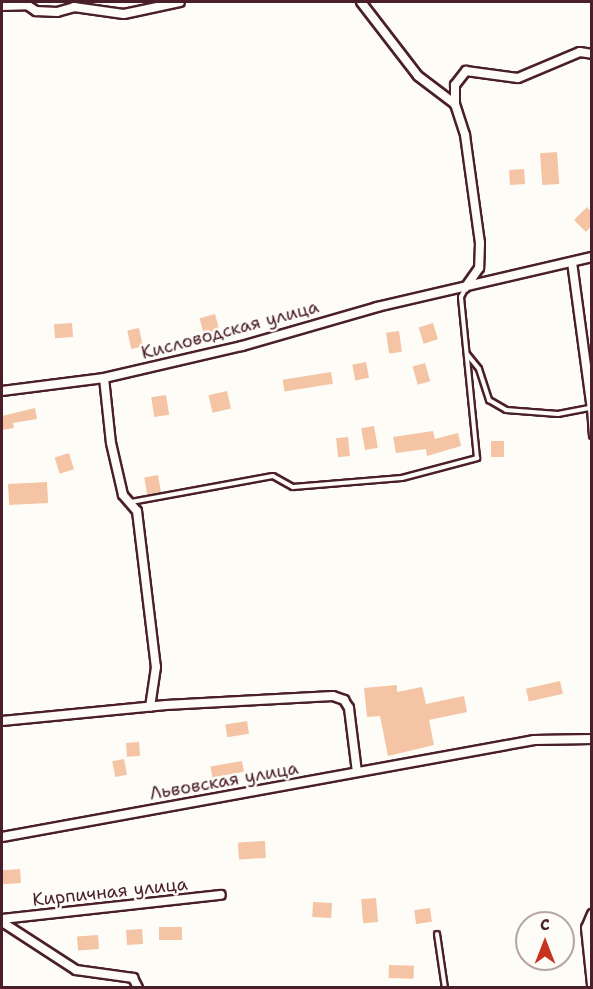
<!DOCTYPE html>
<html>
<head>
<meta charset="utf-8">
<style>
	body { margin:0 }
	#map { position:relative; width:593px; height:989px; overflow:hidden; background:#fdfcf7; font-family:"Shantell Sans",sans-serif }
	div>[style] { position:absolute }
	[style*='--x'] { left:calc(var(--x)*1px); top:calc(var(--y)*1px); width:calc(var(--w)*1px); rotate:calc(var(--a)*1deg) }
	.building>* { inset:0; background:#f5c4a4; transform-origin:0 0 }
	.roads { filter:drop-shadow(2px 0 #4a1f2b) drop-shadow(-2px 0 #4a1f2b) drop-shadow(0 2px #4a1f2b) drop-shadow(0 -2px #4a1f2b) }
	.lane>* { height:4px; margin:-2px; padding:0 2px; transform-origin:2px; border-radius:2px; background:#fdfcf7 }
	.street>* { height:8px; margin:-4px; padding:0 4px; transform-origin:4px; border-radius:4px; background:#fdfcf7 }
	span { translate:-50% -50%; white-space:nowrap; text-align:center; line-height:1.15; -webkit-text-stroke:5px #fdfcf7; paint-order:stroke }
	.street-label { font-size:18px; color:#4a1f2b }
	.frame { position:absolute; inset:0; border:3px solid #4a1f2b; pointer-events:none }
	.north { position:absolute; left:515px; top:911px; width:60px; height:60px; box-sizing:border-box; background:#fdfcf7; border:2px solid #b5a4a5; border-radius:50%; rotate:0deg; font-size:16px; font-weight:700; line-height:24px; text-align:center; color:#4a1f2b }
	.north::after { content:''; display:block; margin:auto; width:21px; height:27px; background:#c8321e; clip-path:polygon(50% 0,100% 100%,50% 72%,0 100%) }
</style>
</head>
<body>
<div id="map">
	<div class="building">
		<div style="left:557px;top:152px;width:32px;height:17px;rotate:86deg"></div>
		<div style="left:524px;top:169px;width:15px;height:15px;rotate:86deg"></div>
		<div style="clip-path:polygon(587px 207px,591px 212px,591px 226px,586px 232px,574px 220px)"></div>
		<div style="left:215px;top:314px;width:20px;height:16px;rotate:75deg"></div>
		<div style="left:72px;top:323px;width:14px;height:18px;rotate:86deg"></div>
		<div style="left:433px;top:323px;width:17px;height:15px;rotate:73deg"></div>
		<div style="left:139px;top:328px;width:19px;height:12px;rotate:78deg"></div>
		<div style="left:399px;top:331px;width:21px;height:13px;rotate:82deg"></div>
		<div style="left:366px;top:362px;width:16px;height:14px;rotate:79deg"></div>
		<div style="left:425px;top:363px;width:19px;height:13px;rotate:74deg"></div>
		<div style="left:331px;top:372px;width:12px;height:49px;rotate:81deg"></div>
		<div style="left:227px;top:391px;width:18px;height:19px;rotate:77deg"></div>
		<div style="left:166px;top:395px;width:20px;height:15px;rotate:81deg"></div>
		<div style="clip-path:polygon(35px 408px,37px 419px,13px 423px,14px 428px,2px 430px,2px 416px)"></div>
		<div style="left:374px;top:426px;width:22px;height:13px;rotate:80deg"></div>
		<div style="clip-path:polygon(433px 431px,435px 439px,458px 433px,461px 446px,427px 456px,426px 449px,396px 453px,393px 437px)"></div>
		<div style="left:348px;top:437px;width:19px;height:12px;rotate:84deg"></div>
		<div style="left:491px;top:441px;width:13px;height:16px"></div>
		<div style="left:69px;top:453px;width:17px;height:15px;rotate:73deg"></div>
		<div style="left:158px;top:475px;width:17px;height:14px;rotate:80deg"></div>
		<div style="left:47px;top:482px;width:21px;height:39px;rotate:87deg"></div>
		<div style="left:560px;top:681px;width:13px;height:35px;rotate:77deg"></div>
		<div style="clip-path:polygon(397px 685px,397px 692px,422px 687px,426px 704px,464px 696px,467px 712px,429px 720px,434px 745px,388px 756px,380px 716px,367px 717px,364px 688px)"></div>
		<div style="left:247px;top:721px;width:13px;height:22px;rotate:81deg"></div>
		<div style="left:139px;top:742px;width:14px;height:13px;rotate:86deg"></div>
		<div style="left:124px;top:759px;width:16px;height:12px;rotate:79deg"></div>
		<div style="left:242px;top:761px;width:11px;height:32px;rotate:80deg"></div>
		<div style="left:265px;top:841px;width:17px;height:27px;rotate:87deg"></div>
		<div style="left:20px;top:869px;width:14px;height:18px;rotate:86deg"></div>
		<div style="left:376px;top:898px;width:24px;height:15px;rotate:85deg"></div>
		<div style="left:313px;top:902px;width:19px;height:15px;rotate:3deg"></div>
		<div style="left:430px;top:908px;width:14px;height:16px;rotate:82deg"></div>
		<div style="left:182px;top:927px;width:13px;height:23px;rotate:90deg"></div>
		<div style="left:142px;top:929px;width:15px;height:16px;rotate:86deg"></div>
		<div style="left:98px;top:935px;width:14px;height:21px;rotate:86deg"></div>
		<div style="left:389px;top:965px;width:25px;height:13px;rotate:2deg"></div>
	</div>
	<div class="roads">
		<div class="lane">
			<div style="--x:467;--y:354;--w:19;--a:51"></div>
			<div style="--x:479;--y:369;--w:33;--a:72"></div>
			<div style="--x:489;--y:400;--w:20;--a:30"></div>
			<div style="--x:506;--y:410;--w:52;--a:4.4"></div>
			<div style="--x:558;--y:414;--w:33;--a:-11"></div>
			<div style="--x:590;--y:408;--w:28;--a:86"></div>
			<div style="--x:131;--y:502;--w:144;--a:-10.4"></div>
			<div style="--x:273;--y:476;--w:23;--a:29"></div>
			<div style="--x:293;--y:487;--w:109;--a:-4.7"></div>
			<div style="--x:402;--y:478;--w:78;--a:-14.9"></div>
			<div style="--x:477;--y:458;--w:162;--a:-95.7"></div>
			<div style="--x:461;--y:297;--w:9;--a:-63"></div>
			<div style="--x:437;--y:934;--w:55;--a:81.6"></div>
		</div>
		<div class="street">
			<div style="--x:361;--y:2;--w:93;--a:52.4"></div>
			<div style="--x:418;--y:76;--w:46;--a:37.1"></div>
			<div style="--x:455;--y:104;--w:33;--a:72"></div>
			<div style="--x:465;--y:135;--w:109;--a:82.1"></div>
			<div style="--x:480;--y:243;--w:25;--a:92"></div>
			<div style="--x:479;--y:268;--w:24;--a:125"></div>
			<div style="--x:2;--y:6;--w:25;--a:-2"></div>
			<div style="--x:27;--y:5;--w:11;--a:34"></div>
			<div style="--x:36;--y:11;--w:21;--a:3"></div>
			<div style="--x:57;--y:12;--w:18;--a:-16"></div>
			<div style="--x:74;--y:7;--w:50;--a:8"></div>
			<div style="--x:124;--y:14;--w:57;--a:-12.1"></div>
			<div style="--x:455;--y:104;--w:19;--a:-90"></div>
			<div style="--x:455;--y:85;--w:18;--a:-52"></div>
			<div style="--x:466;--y:71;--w:52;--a:7.7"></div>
			<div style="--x:518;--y:78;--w:67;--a:-22.8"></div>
			<div style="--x:580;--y:52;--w:12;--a:9"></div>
			<div style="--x:572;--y:262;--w:148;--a:82.3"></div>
			<div style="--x:104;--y:378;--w:65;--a:83.9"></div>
			<div style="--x:111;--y:443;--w:53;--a:77"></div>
			<div style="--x:123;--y:495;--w:21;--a:49"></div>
			<div style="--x:137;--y:511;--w:157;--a:83.1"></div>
			<div style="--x:156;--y:667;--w:40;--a:98.5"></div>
			<div style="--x:2;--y:391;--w:103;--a:-7.3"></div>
			<div style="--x:104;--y:378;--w:142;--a:-13.1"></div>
			<div style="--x:242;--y:346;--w:141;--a:-16.1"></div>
			<div style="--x:377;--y:307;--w:221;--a:-13.1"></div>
			<div style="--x:2;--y:721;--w:165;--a:-5.6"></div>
			<div style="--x:166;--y:705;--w:167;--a:-3.1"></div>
			<div style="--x:333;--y:696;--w:12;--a:20"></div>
			<div style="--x:344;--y:700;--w:9;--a:58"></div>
			<div style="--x:349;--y:708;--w:64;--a:82.9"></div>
			<div style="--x:2;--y:837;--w:541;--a:-10.33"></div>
			<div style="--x:534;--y:740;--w:58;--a:-1"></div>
			<div style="--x:592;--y:914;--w:15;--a:113"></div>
			<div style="--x:586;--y:928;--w:57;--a:84"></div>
			<div style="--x:2;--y:919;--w:220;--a:-6.3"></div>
			<div style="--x:2;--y:922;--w:88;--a:33"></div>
			<div style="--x:76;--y:970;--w:58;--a:8"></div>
			<div style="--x:133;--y:978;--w:11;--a:63"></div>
		</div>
	</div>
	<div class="street-label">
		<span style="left:230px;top:330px;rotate:-15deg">Кисловодская улица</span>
		<span style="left:224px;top:781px;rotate:-10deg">Львовская улица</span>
		<span style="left:110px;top:892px;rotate:-6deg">Кирпичная улица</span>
	</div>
	<div class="frame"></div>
	<div class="north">С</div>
</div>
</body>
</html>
